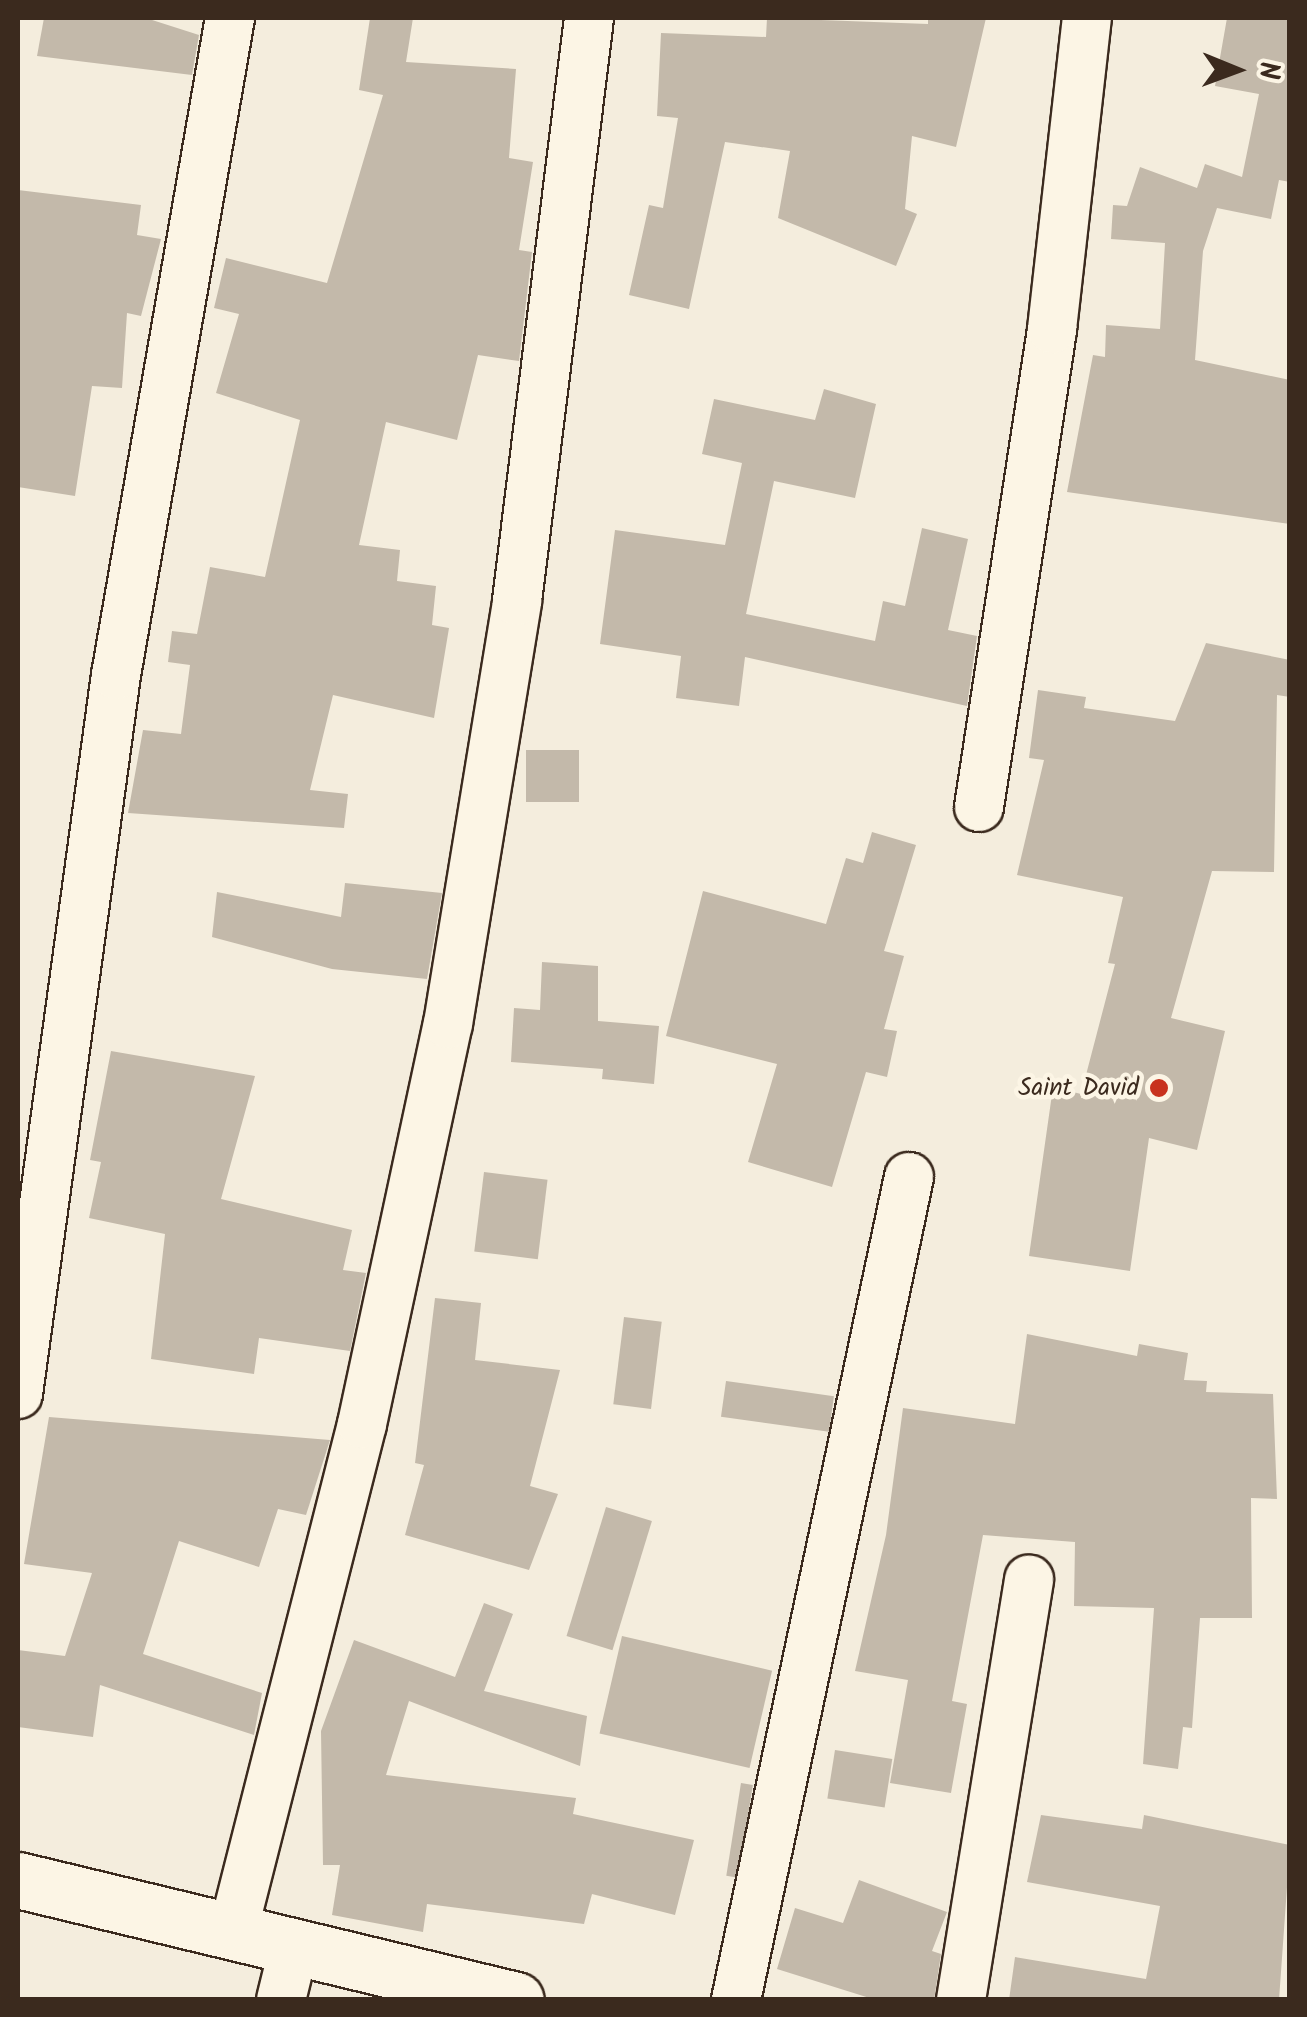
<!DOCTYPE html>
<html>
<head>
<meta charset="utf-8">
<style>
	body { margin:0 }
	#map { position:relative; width:1307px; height:2017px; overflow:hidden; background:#f4eddd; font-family:Kalam,sans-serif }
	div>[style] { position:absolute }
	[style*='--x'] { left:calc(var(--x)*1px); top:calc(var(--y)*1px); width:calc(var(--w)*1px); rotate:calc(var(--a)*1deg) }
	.building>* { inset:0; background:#c3b9aa; transform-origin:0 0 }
	.roads { filter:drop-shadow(2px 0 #3b2a1e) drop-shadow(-2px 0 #3b2a1e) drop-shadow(0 2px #3b2a1e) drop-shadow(0 -2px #3b2a1e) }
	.minor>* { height:48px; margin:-24px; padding:0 24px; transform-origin:24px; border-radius:24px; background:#fcf5e5 }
	.primary>* { height:55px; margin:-27.5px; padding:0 27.5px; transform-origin:27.5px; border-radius:27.5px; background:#fcf5e5 }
	.dots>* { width:28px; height:28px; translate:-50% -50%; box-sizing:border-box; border:5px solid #fcf5e5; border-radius:50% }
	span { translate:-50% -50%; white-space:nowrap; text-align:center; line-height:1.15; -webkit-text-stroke:9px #fcf5e5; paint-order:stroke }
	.poi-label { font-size:25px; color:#3b2a1e }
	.right { translate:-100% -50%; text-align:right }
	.frame { position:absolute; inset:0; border:20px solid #3b2a1e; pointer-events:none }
	.north { position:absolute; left:1187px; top:20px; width:100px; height:100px; -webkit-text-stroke:8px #fcf5e5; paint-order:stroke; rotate:91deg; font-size:28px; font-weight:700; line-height:40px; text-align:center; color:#3b2a1e }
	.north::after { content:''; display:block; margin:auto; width:35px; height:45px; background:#3b2a1e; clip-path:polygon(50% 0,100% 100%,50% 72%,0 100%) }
</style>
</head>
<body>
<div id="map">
	<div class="building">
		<div style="clip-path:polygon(44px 18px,149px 19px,199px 35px,192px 75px,37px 56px)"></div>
		<div style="clip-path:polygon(370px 18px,413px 18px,406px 62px,516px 69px,509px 158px,533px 162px,519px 250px,532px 252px,519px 361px,478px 355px,457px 440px,386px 422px,359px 545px,400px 550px,397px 581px,436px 586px,432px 625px,449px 628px,434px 718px,333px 695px,310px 790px,348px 794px,344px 828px,128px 813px,143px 730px,181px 734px,190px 665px,168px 662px,172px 631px,197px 634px,210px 567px,265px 577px,300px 420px,216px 393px,239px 314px,214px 308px,226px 258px,327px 283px,383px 95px,359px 90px)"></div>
		<div style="clip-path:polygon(767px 18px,928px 24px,928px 18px,986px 18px,956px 147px,912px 136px,905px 209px,917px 214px,896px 266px,778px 218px,790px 151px,725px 142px,689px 309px,629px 295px,649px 205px,663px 208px,678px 118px,657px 116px,661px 33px,766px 37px)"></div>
		<div style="clip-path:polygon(1227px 18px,1290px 18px,1290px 182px,1279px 180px,1271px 219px,1217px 208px,1203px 251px,1195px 360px,1290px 380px,1290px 524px,1067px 492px,1093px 355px,1105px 357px,1106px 325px,1160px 329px,1165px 243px,1111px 239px,1113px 205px,1127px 206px,1140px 167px,1197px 188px,1205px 164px,1242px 177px,1259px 94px,1215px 86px)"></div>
		<div style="clip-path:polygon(18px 190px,141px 205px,137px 235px,161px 239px,141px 316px,127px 313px,122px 388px,92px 386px,75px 496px,18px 487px)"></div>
		<div style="clip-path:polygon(824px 389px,876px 404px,855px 498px,774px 481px,746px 614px,875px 641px,883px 601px,905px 606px,922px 528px,968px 539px,948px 630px,977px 636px,967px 706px,745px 657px,739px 706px,676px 698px,681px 656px,600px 644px,615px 530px,725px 545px,742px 463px,702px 454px,714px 399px,815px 420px)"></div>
		<div style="clip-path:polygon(1206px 643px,1290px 660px,1290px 697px,1277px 695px,1274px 872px,1212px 871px,1171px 1018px,1225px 1031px,1197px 1150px,1149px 1138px,1130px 1271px,1029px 1256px,1053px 1087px,1081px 1094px,1115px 964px,1108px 963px,1123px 897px,1017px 875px,1044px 760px,1029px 758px,1038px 690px,1086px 697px,1084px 708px,1175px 721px)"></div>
		<div style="left:579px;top:750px;width:52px;height:53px;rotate:90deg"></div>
		<div style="clip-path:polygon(872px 832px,916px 845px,884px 951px,904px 956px,884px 1029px,897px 1031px,887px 1077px,866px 1072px,832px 1187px,748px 1162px,777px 1064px,666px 1036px,703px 891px,826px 924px,846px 858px,863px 863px)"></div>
		<div style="clip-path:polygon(345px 883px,442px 893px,427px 979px,332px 969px,212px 937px,217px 892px,341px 917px)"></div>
		<div style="clip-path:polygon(542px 962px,598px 966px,598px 1021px,659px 1026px,654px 1084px,602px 1079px,603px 1069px,511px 1062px,514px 1008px,540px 1010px)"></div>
		<div style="clip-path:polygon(111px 1051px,255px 1076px,221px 1199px,352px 1230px,343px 1270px,366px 1273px,350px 1351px,259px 1338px,254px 1374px,151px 1359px,165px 1234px,89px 1218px,101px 1162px,90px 1160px)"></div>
		<div style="left:484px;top:1172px;width:64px;height:80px;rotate:7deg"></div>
		<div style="clip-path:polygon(435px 1298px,481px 1303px,475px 1360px,560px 1370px,530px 1486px,558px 1494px,529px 1570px,405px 1535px,424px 1465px,415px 1463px)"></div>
		<div style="left:624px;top:1317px;width:38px;height:88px;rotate:7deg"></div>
		<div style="clip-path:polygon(1027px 1334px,1137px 1356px,1139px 1344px,1188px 1353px,1184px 1380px,1207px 1381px,1206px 1392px,1273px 1394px,1277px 1499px,1251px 1498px,1252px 1618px,1200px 1618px,1192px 1728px,1183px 1727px,1178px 1769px,1143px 1764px,1154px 1608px,1074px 1606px,1075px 1542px,983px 1535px,952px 1701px,967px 1704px,951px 1793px,890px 1783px,908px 1680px,855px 1671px,886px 1535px,903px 1408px,1015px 1424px)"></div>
		<div style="left:726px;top:1381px;width:109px;height:36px;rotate:8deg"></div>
		<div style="clip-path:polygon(49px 1417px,330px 1440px,306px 1515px,278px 1509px,259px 1567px,179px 1541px,143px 1654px,262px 1693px,254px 1735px,100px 1685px,93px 1737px,18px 1727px,18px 1650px,65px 1656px,92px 1573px,24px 1564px)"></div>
		<div style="left:606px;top:1507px;width:48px;height:135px;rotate:17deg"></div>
		<div style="clip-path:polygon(484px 1603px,513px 1614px,484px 1691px,587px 1716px,580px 1766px,409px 1701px,386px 1775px,576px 1798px,573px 1814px,694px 1840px,675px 1915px,592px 1894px,584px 1924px,427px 1904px,423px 1932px,332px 1915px,340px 1865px,323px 1865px,321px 1731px,354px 1640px,455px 1677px)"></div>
		<div style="left:622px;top:1636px;width:154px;height:100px;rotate:13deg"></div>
		<div style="left:835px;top:1750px;width:58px;height:49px;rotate:9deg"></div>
		<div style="left:741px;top:1783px;width:12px;height:94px;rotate:9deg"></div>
		<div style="clip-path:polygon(1041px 1815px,1142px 1829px,1144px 1815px,1290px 1845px,1279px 2000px,1009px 2000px,1015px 1957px,1146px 1979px,1160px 1906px,1027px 1882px)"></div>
		<div style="clip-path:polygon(859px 1880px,947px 1912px,932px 1951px,941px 1954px,934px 2000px,876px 2000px,777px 1969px,795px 1908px,843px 1923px)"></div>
	</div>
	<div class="roads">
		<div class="minor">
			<div style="--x:979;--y:807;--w:484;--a:-81.3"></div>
			<div style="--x:1052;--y:329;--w:313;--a:-83.6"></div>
			<div style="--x:18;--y:1394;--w:726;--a:-82.24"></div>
			<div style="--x:116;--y:675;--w:667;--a:-80.16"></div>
			<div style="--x:233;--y:1931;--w:523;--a:-75.72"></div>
			<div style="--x:362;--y:1424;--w:409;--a:-77.9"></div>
			<div style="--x:448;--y:1024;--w:429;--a:-80.7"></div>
			<div style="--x:517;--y:601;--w:587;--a:-82.96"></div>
			<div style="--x:281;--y:2000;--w:55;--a:-76.2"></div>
			<div style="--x:736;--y:2000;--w:841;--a:-78.13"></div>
			<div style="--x:961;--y:2000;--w:426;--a:-80.8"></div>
		</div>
		<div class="primary">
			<div style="--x:18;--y:1880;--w:512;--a:13.55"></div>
		</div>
	</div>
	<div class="dots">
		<div style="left:1159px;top:1088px;background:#c8321e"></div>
	</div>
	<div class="poi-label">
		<span class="right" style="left:1139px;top:1088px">Saint David</span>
	</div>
	<div class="frame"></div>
	<div class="north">N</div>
</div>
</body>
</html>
